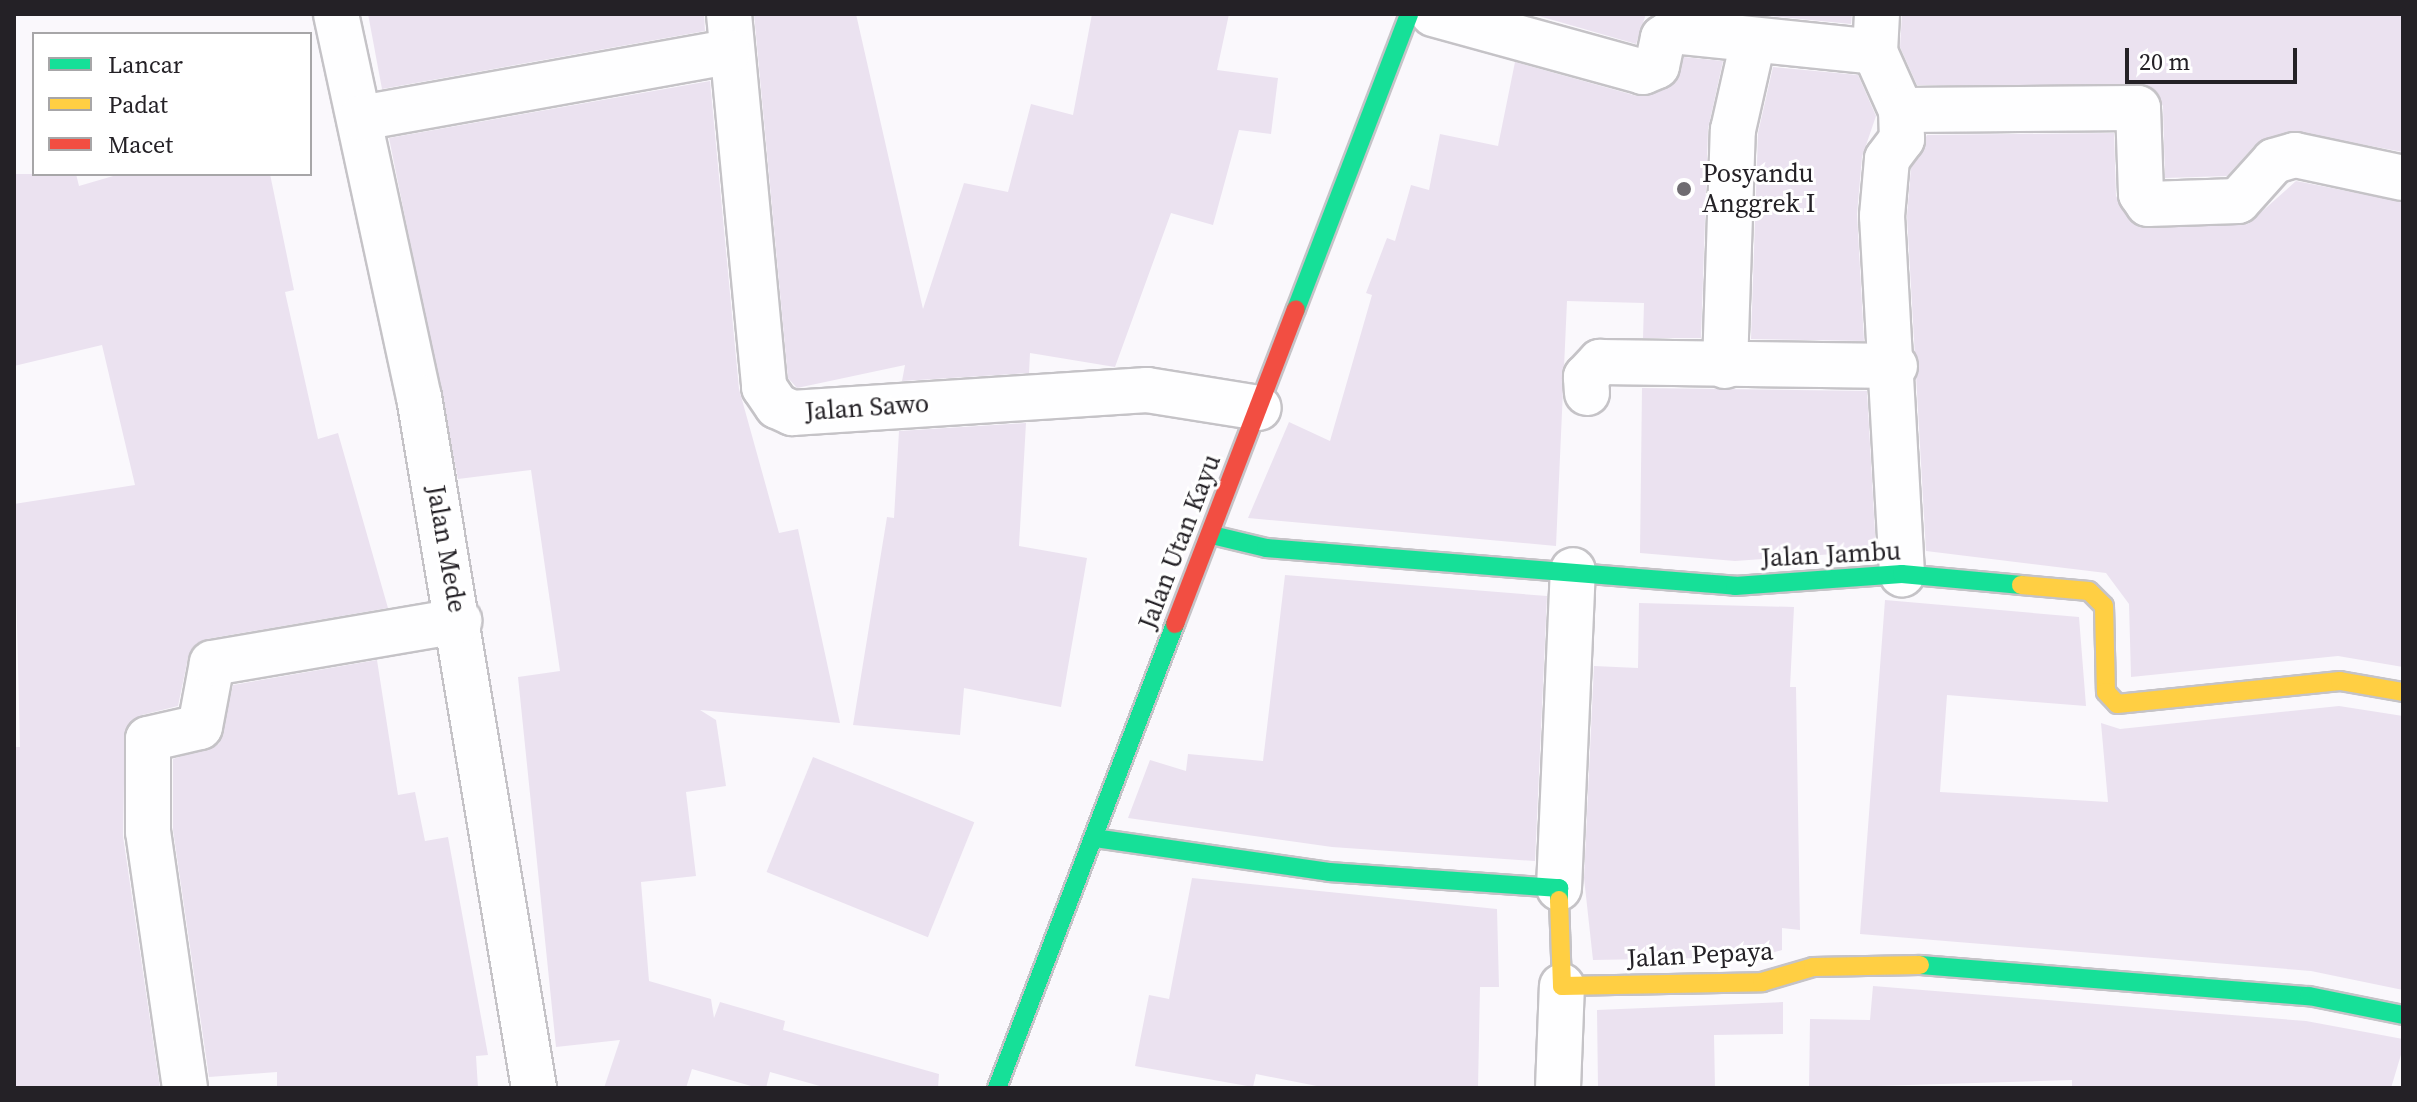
<!DOCTYPE html>
<html>
<head>
<meta charset="utf-8">
<style>
	body { margin:0 }
	#map { position:relative; width:2417px; height:1102px; overflow:hidden; background:#faf8fc; font-family:"Source Serif 4",serif }
	div>[style] { position:absolute }
	[style*='--x'] { left:calc(var(--x)*1px); top:calc(var(--y)*1px); width:calc(var(--w)*1px); rotate:calc(var(--a)*1deg) }
	.building>* { inset:0; background:#ebe2f0; transform-origin:0 0 }
	.roads { filter:drop-shadow(2px 0 #c5c3c7) drop-shadow(-2px 0 #c5c3c7) drop-shadow(0 2px #c5c3c7) drop-shadow(0 -2px #c5c3c7) }
	.street>* { height:44px; margin:-22px; padding:0 22px; transform-origin:22px; border-radius:22px; background:#fefeff }
	.fast>* { height:18px; margin:-9px; padding:0 9px; transform-origin:9px; border-radius:9px; background:#16e098 }
	.slow>* { height:18px; margin:-9px; padding:0 9px; transform-origin:9px; border-radius:9px; background:#ffcf43 }
	.jam>* { height:18px; margin:-9px; padding:0 9px; transform-origin:9px; border-radius:9px; background:#f24e42 }
	.dots>* { width:22px; height:22px; translate:-50% -50%; box-sizing:border-box; border:4px solid #fff; border-radius:50% }
	span { translate:-50% -50%; white-space:nowrap; text-align:center; line-height:1.15; -webkit-text-stroke:6px #fff; paint-order:stroke }
	.poi-label { font-size:26px; color:#242126 }
	.left { translate:0 -50%; text-align:left }
	.street-label { font-size:26px; color:#242126 }
	.frame { position:absolute; inset:0; border:16px solid #242126; pointer-events:none }
	.legend { position:absolute; left:32px; top:32px; width:280px; height:144px; box-sizing:border-box; background:#fff; border:2px solid #a7a6a8; margin:0; padding:10px 14px; list-style:none; font-size:24px; color:#242126 }
	.legend li { display:flex; align-items:center; gap:16px; height:40px }
	.legend b { width:40px; border:2px solid #a7a6a8 }
	.scale { position:absolute; left:2125px; top:48px; width:172px; height:36px; box-sizing:border-box; border:4px solid #242126; border-top:0; padding-left:10px; font-size:24px; line-height:28px; white-space:nowrap; color:#242126; -webkit-text-stroke:6px #fff; paint-order:stroke }
</style>
</head>
<body>
<div id="map">
	<div class="building">
		<div style="clip-path:polygon(368px 14px,704px 14px,705px 31px,382px 89px)"></div>
		<div style="clip-path:polygon(754px 14px,856px 14px,923px 309px,964px 183px,1008px 192px,1031px 104px,1073px 115px,1092px 14px,1229px 14px,1217px 70px,1278px 78px,1271px 134px,1239px 130px,1213px 225px,1171px 213px,1115px 367px,1030px 353px,1029px 373px,902px 381px,905px 365px,797px 388px,788px 378px)"></div>
		<div style="clip-path:polygon(1532px 14px,1646px 14px,1636px 44px)"></div>
		<div style="clip-path:polygon(1751px 14px,1852px 14px,1851px 24px)"></div>
		<div style="clip-path:polygon(1902px 14px,2403px 14px,2403px 152px,2289px 131px,2256px 144px,2227px 176px,2165px 178px,2163px 106px,2151px 87px,1917px 85px,1900px 47px)"></div>
		<div style="clip-path:polygon(1684px 57px,1723px 61px,1708px 129px,1701px 338px,1643px 338px,1644px 303px,1567px 301px,1556px 546px,1248px 518px,1289px 422px,1330px 441px,1372px 295px,1366px 293px,1387px 238px,1395px 241px,1411px 185px,1429px 190px,1440px 134px,1498px 146px,1515px 62px,1637px 96px,1676px 82px)"></div>
		<div style="clip-path:polygon(1773px 67px,1858px 75px,1876px 116px,1862px 157px,1857px 214px,1864px 341px,1751px 339px,1758px 133px)"></div>
		<div style="clip-path:polygon(710px 81px,739px 389px,779px 533px,798px 529px,840px 723px,700px 710px,716px 720px,726px 786px,686px 792px,696px 876px,641px 882px,649px 981px,711px 999px,714px 1018px,720px 1002px,785px 1021px,783px 1030px,939px 1074px,938px 1088px,827px 1088px,770px 1072px,766px 1088px,758px 1088px,692px 1069px,686px 1088px,604px 1088px,620px 1040px,556px 1047px,518px 677px,560px 671px,531px 470px,458px 479px,389px 138px)"></div>
		<div style="clip-path:polygon(2114px 133px,2116px 196px,2138px 227px,2248px 224px,2296px 181px,2403px 202px,2403px 667px,2338px 656px,2131px 677px,2129px 604px,2106px 573px,1926px 551px,1907px 216px,1911px 168px,1927px 135px)"></div>
		<div style="clip-path:polygon(14px 174px,76px 174px,79px 186px,120px 174px,270px 174px,294px 290px,285px 292px,318px 439px,338px 433px,388px 608px,207px 639px,188px 658px,178px 706px,142px 715px,125px 729px,123px 836px,160px 1088px,14px 1088px,14px 747px,20px 747px,14px 504px,135px 485px,102px 345px,14px 366px)"></div>
		<div style="clip-path:polygon(1642px 388px,1867px 391px,1876px 551px,1735px 561px,1640px 553px)"></div>
		<div style="clip-path:polygon(1026px 423px,1019px 546px,1087px 558px,1061px 707px,964px 688px,960px 735px,853px 725px,887px 517px,894px 518px,899px 431px)"></div>
		<div style="clip-path:polygon(1285px 575px,1547px 596px,1535px 861px,1332px 847px,1128px 818px,1150px 760px,1186px 771px,1188px 754px,1263px 761px)"></div>
		<div style="clip-path:polygon(1885px 600px,2079px 617px,2086px 706px,1947px 695px,1940px 792px,2108px 802px,2101px 723px,2120px 729px,2339px 706px,2403px 716px,2403px 990px,2311px 971px,1860px 934px)"></div>
		<div style="clip-path:polygon(1639px 603px,1794px 607px,1790px 687px,1796px 687px,1800px 930px,1782px 928px,1782px 950px,1758px 957px,1593px 960px,1584px 878px,1594px 666px,1638px 668px)"></div>
		<div style="clip-path:polygon(377px 660px,398px 795px,415px 792px,425px 841px,448px 837px,488px 1055px,476px 1056px,478px 1088px,277px 1088px,277px 1072px,209px 1077px,173px 830px,173px 759px,219px 744px,233px 685px)"></div>
		<div style="left:813px;top:757px;width:174px;height:124px;rotate:22deg"></div>
		<div style="clip-path:polygon(1192px 878px,1497px 909px,1499px 987px,1480px 987px,1478px 1088px,1327px 1088px,1256px 1074px,1253px 1087px,1135px 1066px,1149px 995px,1169px 999px)"></div>
		<div style="clip-path:polygon(1873px 986px,2306px 1021px,2403px 1039px,2403px 1048px,2391px 1088px,2072px 1088px,2072px 1080px,1809px 1088px,1810px 1019px,1870px 1020px)"></div>
		<div style="clip-path:polygon(1783px 1002px,1783px 1034px,1714px 1035px,1715px 1088px,1598px 1088px,1597px 1010px)"></div>
	</div>
	<div class="roads">
		<div class="street">
			<div style="--x:336;--y:14;--w:392;--a:77.8"></div>
			<div style="--x:419;--y:397;--w:701;--a:80.55"></div>
			<div style="--x:729;--y:14;--w:375;--a:84.6"></div>
			<div style="--x:764;--y:387;--w:23;--a:56"></div>
			<div style="--x:777;--y:406;--w:17;--a:25"></div>
			<div style="--x:792;--y:413;--w:356;--a:-3.7"></div>
			<div style="--x:1147;--y:390;--w:113;--a:9.1"></div>
			<div style="--x:1433;--y:14;--w:218;--a:15.4"></div>
			<div style="--x:1643;--y:72;--w:15;--a:-23"></div>
			<div style="--x:1657;--y:66;--w:29;--a:-78"></div>
			<div style="--x:1663;--y:38;--w:12;--a:-35"></div>
			<div style="--x:1673;--y:31;--w:203;--a:5.9"></div>
			<div style="--x:1877;--y:14;--w:38;--a:93"></div>
			<div style="--x:1875;--y:52;--w:64;--a:65.9"></div>
			<div style="--x:1901;--y:110;--w:29;--a:88"></div>
			<div style="--x:1902;--y:139;--w:25;--a:127"></div>
			<div style="--x:1887;--y:159;--w:57;--a:95"></div>
			<div style="--x:1882;--y:216;--w:359;--a:86.8"></div>
			<div style="--x:1901;--y:110;--w:237;--a:-0.5"></div>
			<div style="--x:2138;--y:108;--w:86;--a:88"></div>
			<div style="--x:2141;--y:194;--w:12;--a:55"></div>
			<div style="--x:2148;--y:204;--w:90;--a:-1.9"></div>
			<div style="--x:2238;--y:201;--w:54;--a:-48"></div>
			<div style="--x:2274;--y:161;--w:22;--a:-16"></div>
			<div style="--x:2295;--y:155;--w:110;--a:12"></div>
			<div style="--x:361;--y:118;--w:373;--a:-10.2"></div>
			<div style="--x:1725;--y:366;--w:236;--a:-88.1"></div>
			<div style="--x:1733;--y:130;--w:91;--a:-77.3"></div>
			<div style="--x:1587;--y:393;--w:16;--a:-94"></div>
			<div style="--x:1586;--y:377;--w:21;--a:-47"></div>
			<div style="--x:1600;--y:362;--w:295;--a:0.8"></div>
			<div style="--x:1559;--y:888;--w:318;--a:-87.5"></div>
			<div style="--x:185;--y:1088;--w:259;--a:-98.2"></div>
			<div style="--x:148;--y:832;--w:93;--a:-90"></div>
			<div style="--x:148;--y:739;--w:53;--a:-13"></div>
			<div style="--x:200;--y:727;--w:65;--a:-79.4"></div>
			<div style="--x:212;--y:663;--w:251;--a:-9.7"></div>
			<div style="--x:1558;--y:1088;--w:102;--a:-87.8"></div>
		</div>
		<div class="fast">
			<div style="--x:1296;--y:309;--w:316;--a:-69"></div>
			<div style="--x:1212;--y:535;--w:56;--a:13.5"></div>
			<div style="--x:1266;--y:548;--w:471;--a:4.6"></div>
			<div style="--x:1735;--y:586;--w:167;--a:-4.1"></div>
			<div style="--x:1902;--y:574;--w:120;--a:5.3"></div>
			<div style="--x:1094;--y:838;--w:237;--a:8.2"></div>
			<div style="--x:1329;--y:872;--w:231;--a:4"></div>
			<div style="--x:1559;--y:888;--w:12;--a:90"></div>
			<div style="--x:1920;--y:965;--w:390;--a:4.6"></div>
			<div style="--x:2309;--y:996;--w:96;--a:11.4"></div>
			<div style="--x:997;--y:1088;--w:497;--a:-69"></div>
		</div>
		<div class="slow">
			<div style="--x:2021;--y:585;--w:68;--a:5"></div>
			<div style="--x:2089;--y:591;--w:21;--a:45"></div>
			<div style="--x:2104;--y:606;--w:86;--a:88.7"></div>
			<div style="--x:2106;--y:692;--w:16;--a:47"></div>
			<div style="--x:2117;--y:704;--w:224;--a:-5.9"></div>
			<div style="--x:2340;--y:681;--w:64;--a:9.9"></div>
			<div style="--x:1559;--y:900;--w:86;--a:88"></div>
			<div style="--x:1562;--y:986;--w:200;--a:-1.1"></div>
			<div style="--x:1762;--y:982;--w:53;--a:-16.4"></div>
			<div style="--x:1813;--y:967;--w:107;--a:-1.1"></div>
		</div>
		<div class="jam">
			<div style="--x:1175;--y:624;--w:337;--a:-69"></div>
		</div>
	</div>
	<div class="dots">
		<div style="left:1684px;top:189px;background:#6f6c71"></div>
	</div>
	<div class="poi-label">
		<span class="left" style="left:1702px;top:189px">Posyandu<br>Anggrek I</span>
	</div>
	<div class="street-label">
		<span style="left:867px;top:408px;rotate:-4deg">Jalan Sawo</span>
		<span style="left:1180px;top:542px;rotate:-69deg">Jalan Utan Kayu</span>
		<span style="left:446px;top:549px;rotate:80deg">Jalan Mede</span>
		<span style="left:1831px;top:555px;rotate:-3deg">Jalan Jambu</span>
		<span style="left:1700px;top:955px;rotate:-3deg">Jalan Pepaya</span>
	</div>
	<div class="frame"></div>
	<ul class="legend">
	<li><b style="height:10px;background:#16e098"></b>Lancar</li>
	<li><b style="height:10px;background:#ffcf43"></b>Padat</li>
	<li><b style="height:10px;background:#f24e42"></b>Macet</li>
	</ul>
	<div class="scale">20 m</div>
</div>
</body>
</html>
